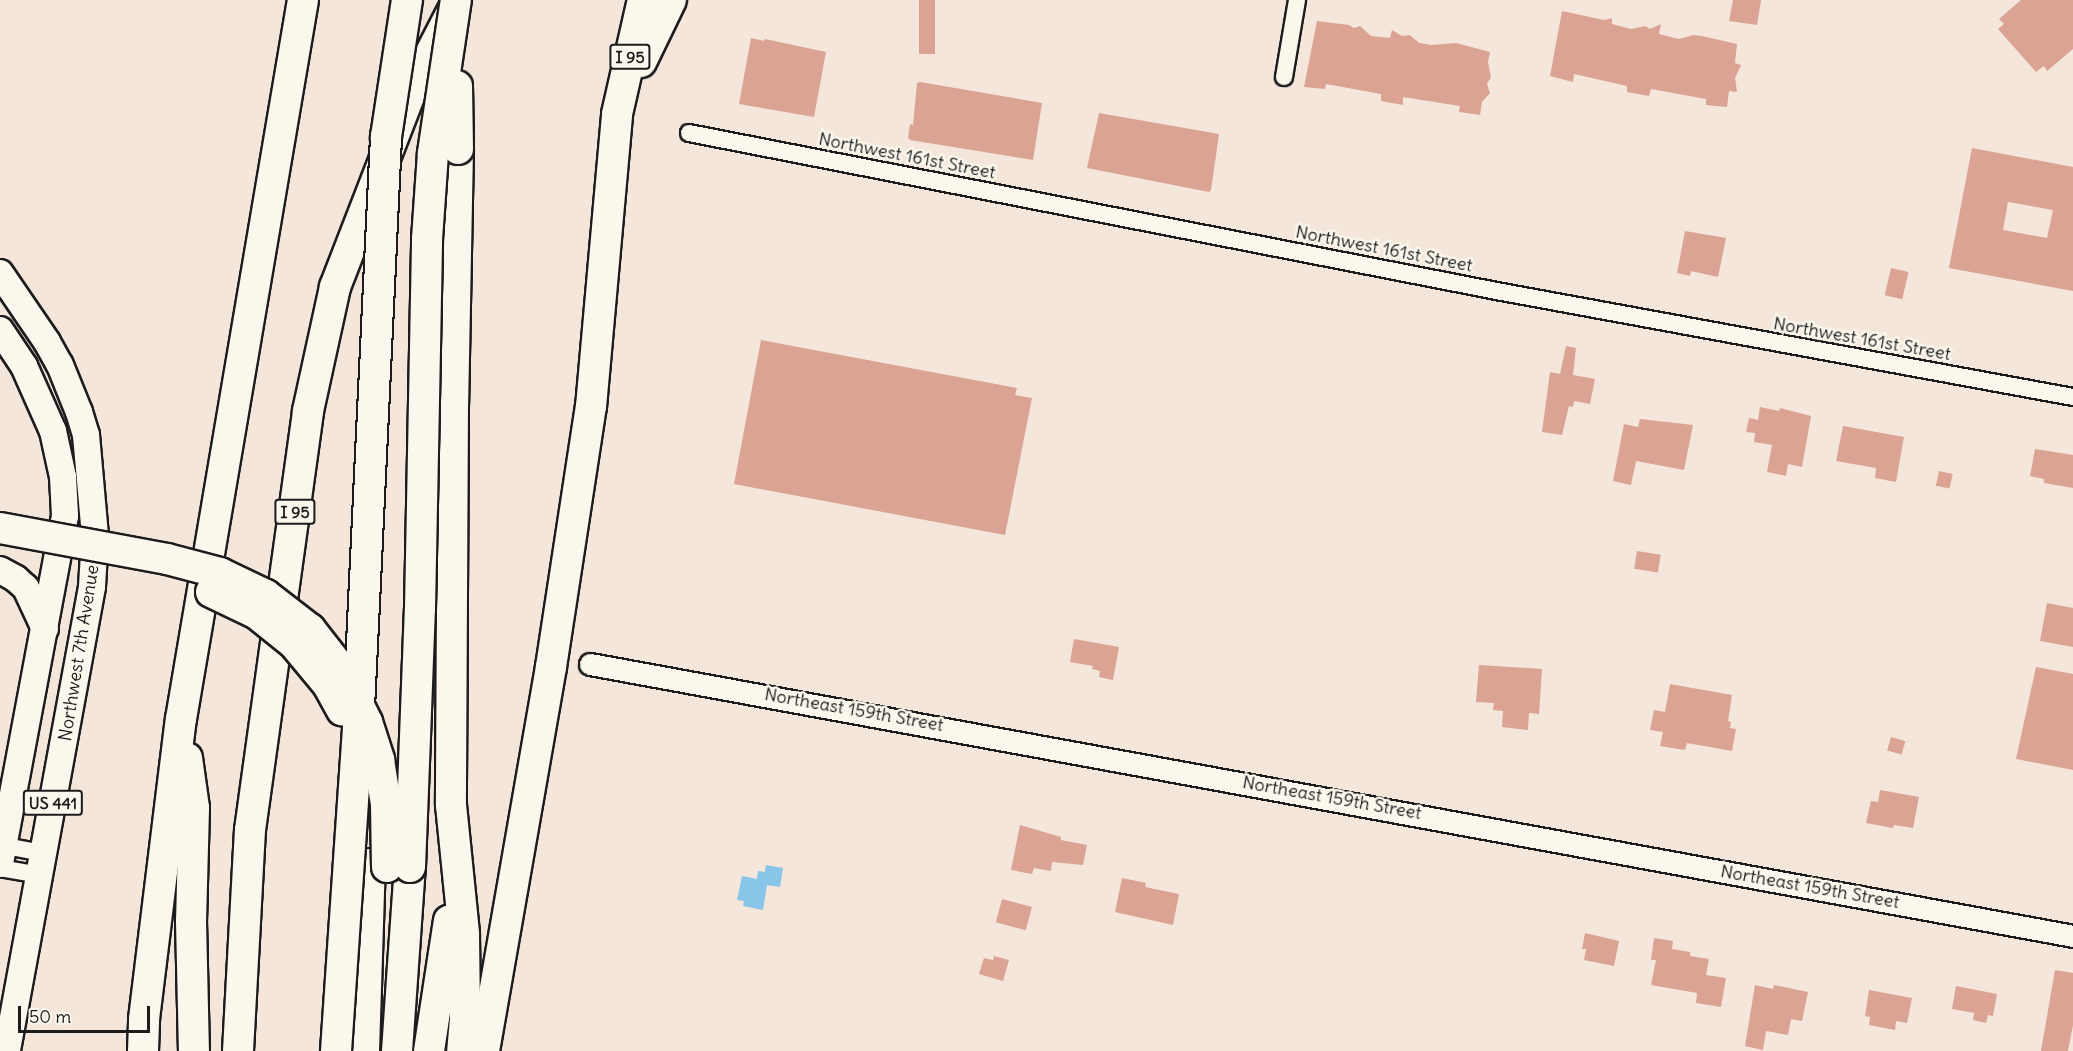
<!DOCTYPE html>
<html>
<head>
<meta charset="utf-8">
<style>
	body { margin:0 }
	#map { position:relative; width:2073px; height:1051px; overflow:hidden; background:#f4e6da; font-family:Delius,sans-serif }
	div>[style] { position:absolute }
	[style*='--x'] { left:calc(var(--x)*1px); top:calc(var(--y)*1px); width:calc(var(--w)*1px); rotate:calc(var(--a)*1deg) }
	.water>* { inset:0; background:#89c4e9 }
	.building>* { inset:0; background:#daa393; transform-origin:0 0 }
	.roads { filter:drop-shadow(2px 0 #1c1c1c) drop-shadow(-2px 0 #1c1c1c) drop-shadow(0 2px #1c1c1c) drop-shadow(0 -2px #1c1c1c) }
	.minor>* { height:16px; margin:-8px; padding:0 8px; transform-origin:8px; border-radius:8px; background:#fbf7ec }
	.tertiary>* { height:21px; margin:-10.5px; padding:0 10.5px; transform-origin:10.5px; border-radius:10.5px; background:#fbf7ec }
	.primary>* { height:26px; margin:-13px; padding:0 13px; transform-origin:13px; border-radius:13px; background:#fbf7ec }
	.motorway>* { height:30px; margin:-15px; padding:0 15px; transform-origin:15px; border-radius:15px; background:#fbf7ec }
	.bridges { filter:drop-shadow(2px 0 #1c1c1c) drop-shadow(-2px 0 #1c1c1c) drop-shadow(0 2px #1c1c1c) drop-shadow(0 -2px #1c1c1c) }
	.motorway-bridge>* { height:30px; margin:-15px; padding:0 15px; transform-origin:15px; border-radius:15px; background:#fbf7ec }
	span { translate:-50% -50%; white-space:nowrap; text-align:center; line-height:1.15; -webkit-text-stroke:5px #fbf7ec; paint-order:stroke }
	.shield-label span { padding:2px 4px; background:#fbf7ec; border:2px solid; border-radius:4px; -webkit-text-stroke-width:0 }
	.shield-label { font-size:16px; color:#1c1c1c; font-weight:700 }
	.street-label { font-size:18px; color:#1c1c1c }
	.scale { position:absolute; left:18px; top:1006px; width:132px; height:27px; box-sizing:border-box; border:3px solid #1c1c1c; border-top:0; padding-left:8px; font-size:18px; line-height:21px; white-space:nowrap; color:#1c1c1c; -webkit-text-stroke:4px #fbf7ec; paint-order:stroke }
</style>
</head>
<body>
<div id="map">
	<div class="water">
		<div style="clip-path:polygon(766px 865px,783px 868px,780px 887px,767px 885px,763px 910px,743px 906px,744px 901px,737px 900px,742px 876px,757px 879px,758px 871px,765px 872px)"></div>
	</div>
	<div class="building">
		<div style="left:919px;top:0;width:16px;height:54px"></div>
		<div style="clip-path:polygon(1733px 0,1761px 0,1757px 25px,1729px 21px)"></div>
		<div style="clip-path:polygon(2021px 0,2073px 0,2073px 49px,2047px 71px,2044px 66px,2036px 72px,1998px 29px,2004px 24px,1999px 19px)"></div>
		<div style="clip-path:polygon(1562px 11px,1604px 20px,1612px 18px,1612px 24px,1631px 29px,1645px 26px,1650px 29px,1661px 24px,1659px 34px,1679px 39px,1693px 35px,1702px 36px,1737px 44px,1735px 63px,1741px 65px,1735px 78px,1737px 92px,1729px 91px,1727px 107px,1706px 105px,1706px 99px,1651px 89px,1649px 96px,1627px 92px,1627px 86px,1574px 74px,1573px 82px,1550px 76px)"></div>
		<div style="clip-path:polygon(1317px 21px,1349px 25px,1354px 28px,1360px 26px,1371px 36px,1390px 38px,1392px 30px,1402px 36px,1410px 35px,1419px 43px,1431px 45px,1456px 43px,1490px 52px,1488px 62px,1491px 77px,1487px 84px,1490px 93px,1482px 102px,1480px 115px,1459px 112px,1460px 106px,1403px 97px,1403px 105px,1381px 101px,1381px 94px,1326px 84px,1325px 89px,1304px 87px)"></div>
		<div style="clip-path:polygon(751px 38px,764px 41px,765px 39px,826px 52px,814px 117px,739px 104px)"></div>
		<div style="clip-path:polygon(920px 82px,1042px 103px,1033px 160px,910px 140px,908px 138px,910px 124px,913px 125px,917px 83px)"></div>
		<div style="clip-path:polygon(1099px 113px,1219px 134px,1211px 190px,1209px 192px,1087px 168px)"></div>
		<div style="clip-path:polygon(evenodd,1972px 148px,2073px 167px,2073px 291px,1949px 268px,1972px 148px,2008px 202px,2053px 210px,2047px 238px,2003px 230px,2008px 202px)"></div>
		<div style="clip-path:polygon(1685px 231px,1726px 238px,1718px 277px,1691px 271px,1690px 276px,1677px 273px)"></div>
		<div style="left:1891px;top:268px;width:18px;height:28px;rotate:13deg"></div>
		<div style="clip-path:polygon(761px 340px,1017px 388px,1015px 395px,1032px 398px,1005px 535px,734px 484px)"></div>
		<div style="clip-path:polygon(1566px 346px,1576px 348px,1573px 375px,1595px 379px,1590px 404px,1574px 401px,1573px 407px,1569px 406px,1562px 435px,1542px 432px,1550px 372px,1560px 374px)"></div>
		<div style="clip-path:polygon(1760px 407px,1779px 411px,1780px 408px,1811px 416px,1802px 467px,1788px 464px,1786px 476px,1767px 472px,1772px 445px,1754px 442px,1755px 433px,1746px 432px,1749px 418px,1758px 420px)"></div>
		<div style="clip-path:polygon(1640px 419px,1693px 425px,1684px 470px,1636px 461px,1631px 485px,1613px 481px,1624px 424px,1638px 427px)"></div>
		<div style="clip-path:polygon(1843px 426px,1904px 437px,1896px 482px,1875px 478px,1876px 468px,1836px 461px)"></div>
		<div style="clip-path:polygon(2035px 449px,2073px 455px,2073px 488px,2044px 483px,2044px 479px,2030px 476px)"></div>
		<div style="left:1939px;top:471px;width:14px;height:15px;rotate:12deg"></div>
		<div style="left:1637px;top:551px;width:24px;height:18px;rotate:9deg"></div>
		<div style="clip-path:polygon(2047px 603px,2073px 608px,2073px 647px,2040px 641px)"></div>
		<div style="clip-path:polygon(1074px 639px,1119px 647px,1113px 680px,1099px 677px,1100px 671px,1092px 669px,1093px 666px,1070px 662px)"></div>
		<div style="clip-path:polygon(1479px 665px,1542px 669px,1539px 714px,1529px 713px,1528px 730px,1502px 727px,1503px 711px,1493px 710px,1494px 703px,1476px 702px)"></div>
		<div style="clip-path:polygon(2036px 667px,2073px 674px,2073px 770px,2016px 759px)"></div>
		<div style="clip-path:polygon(1670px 684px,1732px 695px,1728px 721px,1731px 722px,1730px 728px,1736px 729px,1732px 751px,1687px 743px,1685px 750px,1660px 746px,1663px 732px,1650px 730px,1654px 710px,1665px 712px)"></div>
		<div style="left:1891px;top:737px;width:15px;height:14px;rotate:16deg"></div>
		<div style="clip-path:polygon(1880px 790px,1919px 797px,1913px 828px,1894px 825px,1893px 828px,1866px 823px,1871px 801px,1878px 802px)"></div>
		<div style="clip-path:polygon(1020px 825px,1061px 837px,1061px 840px,1087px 845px,1083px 865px,1052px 862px,1051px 871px,1034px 868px,1032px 874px,1011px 870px)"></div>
		<div style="clip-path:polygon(1122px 878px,1146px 883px,1145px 887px,1179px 894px,1173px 925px,1115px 912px)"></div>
		<div style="left:1002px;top:899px;width:31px;height:24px;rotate:15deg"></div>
		<div style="clip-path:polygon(1585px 933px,1619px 941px,1614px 966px,1584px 960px,1586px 949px,1582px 949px)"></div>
		<div style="clip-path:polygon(1654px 938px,1673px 941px,1672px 949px,1690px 952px,1690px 956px,1709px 959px,1706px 975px,1726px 978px,1721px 1007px,1696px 1003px,1697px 993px,1651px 985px,1656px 960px,1651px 960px)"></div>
		<div style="clip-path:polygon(994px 956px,1009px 960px,1003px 981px,979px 974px,984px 958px,993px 960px)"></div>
		<div style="clip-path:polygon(2055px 970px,2073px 973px,2073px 1025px,2068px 1051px,2041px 1051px)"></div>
		<div style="clip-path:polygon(1755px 985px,1773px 989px,1774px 985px,1808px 992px,1802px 1021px,1791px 1019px,1788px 1035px,1766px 1031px,1763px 1050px,1745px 1046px)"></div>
		<div style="clip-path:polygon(1956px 986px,1997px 994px,1993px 1016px,1988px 1015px,1986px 1023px,1973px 1020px,1974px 1013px,1952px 1009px)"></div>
		<div style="clip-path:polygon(1869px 990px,1912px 998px,1907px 1023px,1896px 1021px,1895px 1030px,1869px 1025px,1870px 1017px,1865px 1016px)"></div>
	</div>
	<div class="roads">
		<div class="minor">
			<div style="--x:1284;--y:77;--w:78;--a:-80.4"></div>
			<div style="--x:689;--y:133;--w:828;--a:11.07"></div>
			<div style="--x:1502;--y:292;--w:581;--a:10.42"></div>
			<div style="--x:0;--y:845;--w:44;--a:10.5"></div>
			<div style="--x:0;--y:868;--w:40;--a:10"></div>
		</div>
		<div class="tertiary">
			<div style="--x:590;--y:664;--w:1508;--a:10.39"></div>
		</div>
		<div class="primary">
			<div style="--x:0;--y:273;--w:83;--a:55.7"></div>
			<div style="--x:47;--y:342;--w:26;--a:61"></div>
			<div style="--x:60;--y:365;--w:51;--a:68"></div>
			<div style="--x:79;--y:412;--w:24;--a:73"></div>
			<div style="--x:86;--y:435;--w:101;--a:84.9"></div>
			<div style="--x:95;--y:536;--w:51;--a:93.4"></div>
			<div style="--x:92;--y:587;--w:472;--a:100.4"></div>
			<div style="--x:0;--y:330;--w:43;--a:56.3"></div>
			<div style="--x:24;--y:366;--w:71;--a:66"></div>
			<div style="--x:53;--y:431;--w:47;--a:77.7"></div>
			<div style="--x:63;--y:477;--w:39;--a:87"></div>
			<div style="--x:65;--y:516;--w:354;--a:100.6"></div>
			<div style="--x:0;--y:570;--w:18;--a:29"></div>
			<div style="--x:16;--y:579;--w:13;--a:42"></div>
			<div style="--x:26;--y:588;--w:45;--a:65.1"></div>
		</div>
		<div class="motorway">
			<div style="--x:641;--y:62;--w:69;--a:-64.2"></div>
			<div style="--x:458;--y:149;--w:255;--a:91.1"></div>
			<div style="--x:453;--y:404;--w:401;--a:90.3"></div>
			<div style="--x:451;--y:805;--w:130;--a:84.2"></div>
			<div style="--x:464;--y:934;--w:85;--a:89.3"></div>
			<div style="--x:465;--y:1019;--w:32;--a:95"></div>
			<div style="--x:187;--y:758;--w:50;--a:82"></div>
			<div style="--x:194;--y:808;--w:113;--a:91.5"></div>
			<div style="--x:191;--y:921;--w:130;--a:88.7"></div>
			<div style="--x:143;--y:1051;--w:32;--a:-88"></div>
			<div style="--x:144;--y:1019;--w:302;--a:-83"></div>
			<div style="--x:181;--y:719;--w:729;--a:-80.37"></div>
			<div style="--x:238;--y:1051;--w:221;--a:-86.9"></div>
			<div style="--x:250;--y:830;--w:423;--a:-82.1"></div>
			<div style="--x:308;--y:411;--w:127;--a:-77.7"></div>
			<div style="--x:335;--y:287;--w:210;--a:-68.8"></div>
			<div style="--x:411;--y:91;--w:93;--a:-62.6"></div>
			<div style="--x:364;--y:1051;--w:187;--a:-88.2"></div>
			<div style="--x:397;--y:1051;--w:184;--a:-86"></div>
			<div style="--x:429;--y:1051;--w:132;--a:-81.3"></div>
			<div style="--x:484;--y:1051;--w:390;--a:-80.1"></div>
			<div style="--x:551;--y:667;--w:263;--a:-81.3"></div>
			<div style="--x:591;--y:407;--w:294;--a:-84.9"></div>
			<div style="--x:617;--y:114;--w:117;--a:-77.2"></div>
		</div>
	</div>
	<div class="bridges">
		<div class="motorway-bridge">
			<div style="--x:457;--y:86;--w:63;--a:89.1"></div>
			<div style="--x:0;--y:528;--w:170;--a:10.5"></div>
			<div style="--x:167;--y:559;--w:55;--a:14.8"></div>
			<div style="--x:220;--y:573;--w:51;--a:25.6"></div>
			<div style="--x:266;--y:595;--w:56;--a:37.7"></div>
			<div style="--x:310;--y:629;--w:47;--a:51.9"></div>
			<div style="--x:339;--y:666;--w:63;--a:63.4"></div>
			<div style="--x:367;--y:722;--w:40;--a:72"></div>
			<div style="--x:379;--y:760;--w:45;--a:81"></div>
			<div style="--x:386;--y:804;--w:63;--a:89.1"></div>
			<div style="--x:211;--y:592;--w:51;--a:25.6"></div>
			<div style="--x:257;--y:614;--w:48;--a:39"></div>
			<div style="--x:294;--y:644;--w:53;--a:50.3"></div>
			<div style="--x:328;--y:685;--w:29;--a:61"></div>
			<div style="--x:410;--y:867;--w:258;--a:-87.8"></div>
			<div style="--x:420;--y:609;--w:370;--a:-88.9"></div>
			<div style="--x:427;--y:239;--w:86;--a:-86"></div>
			<div style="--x:433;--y:153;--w:155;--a:-81.5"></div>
			<div style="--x:336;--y:1051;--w:323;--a:-86.1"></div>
			<div style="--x:358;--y:729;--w:593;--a:-87.29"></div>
			<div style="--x:386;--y:137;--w:139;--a:-81.3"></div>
		</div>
	</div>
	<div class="shield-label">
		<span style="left:630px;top:57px">I 95</span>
		<span style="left:295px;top:512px">I 95</span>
		<span style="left:53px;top:803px">US 441</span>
	</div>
	<div class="street-label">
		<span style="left:907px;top:156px;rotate:11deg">Northwest 161st Street</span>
		<span style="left:1384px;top:249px;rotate:11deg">Northwest 161st Street</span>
		<span style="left:1862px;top:339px;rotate:10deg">Northwest 161st Street</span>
		<span style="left:79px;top:653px;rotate:-81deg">Northwest 7th Avenue</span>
		<span style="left:854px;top:710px;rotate:10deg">Northeast 159th Street</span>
		<span style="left:1332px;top:798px;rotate:10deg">Northeast 159th Street</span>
		<span style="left:1810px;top:887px;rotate:10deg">Northeast 159th Street</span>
	</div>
	<div class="scale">50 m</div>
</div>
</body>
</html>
